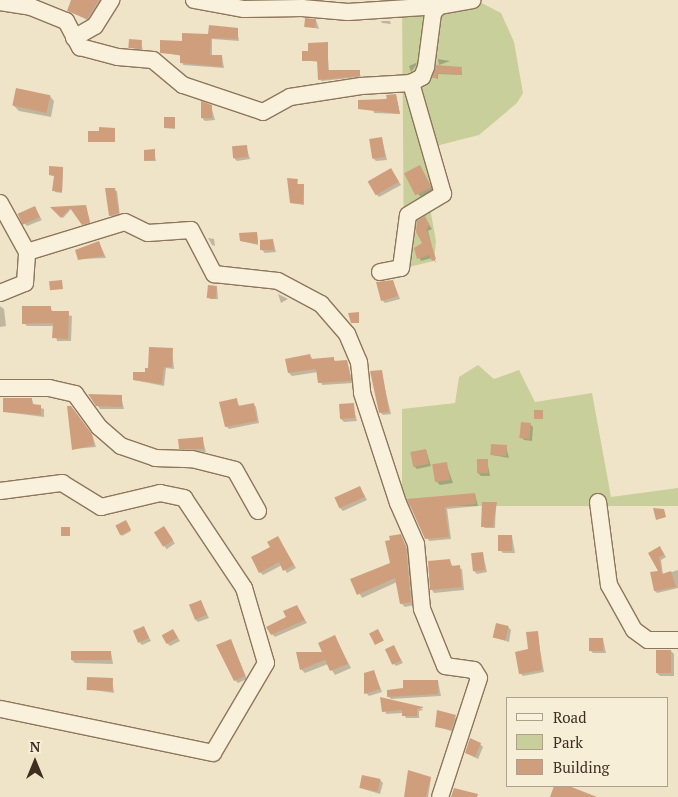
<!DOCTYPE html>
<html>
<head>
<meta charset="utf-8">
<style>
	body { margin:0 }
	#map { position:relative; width:678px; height:797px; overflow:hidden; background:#f0e4c8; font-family:"PT Serif",serif }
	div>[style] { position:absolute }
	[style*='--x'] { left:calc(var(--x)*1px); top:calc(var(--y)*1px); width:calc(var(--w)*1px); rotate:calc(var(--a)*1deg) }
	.green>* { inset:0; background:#c9cf9b }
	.shadow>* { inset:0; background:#0003; transform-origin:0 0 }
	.building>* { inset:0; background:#cf9f7d; transform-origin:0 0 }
	.roads { filter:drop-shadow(1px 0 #8d765c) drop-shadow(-1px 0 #8d765c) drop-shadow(0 1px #8d765c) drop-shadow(0 -1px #8d765c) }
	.minor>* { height:16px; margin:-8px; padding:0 8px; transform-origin:8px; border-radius:8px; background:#faf1dc }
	span { translate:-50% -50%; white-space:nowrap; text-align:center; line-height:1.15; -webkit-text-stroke:5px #f7eed8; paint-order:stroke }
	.legend { position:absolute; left:506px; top:697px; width:162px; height:90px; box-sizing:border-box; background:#f7eed8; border:1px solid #ada18e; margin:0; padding:6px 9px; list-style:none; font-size:15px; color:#3d2e20 }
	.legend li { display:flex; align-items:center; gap:10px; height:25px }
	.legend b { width:25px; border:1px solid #ada18e }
	.north { position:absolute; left:10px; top:737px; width:50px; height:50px; -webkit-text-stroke:4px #f7eed8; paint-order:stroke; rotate:0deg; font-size:14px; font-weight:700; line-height:20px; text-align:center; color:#3d2e20 }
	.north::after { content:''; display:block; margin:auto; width:18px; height:22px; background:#3d2e20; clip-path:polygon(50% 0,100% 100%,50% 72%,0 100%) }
</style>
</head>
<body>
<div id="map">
	<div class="green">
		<div style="clip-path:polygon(402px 0,476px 0,501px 13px,514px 42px,523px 93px,517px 103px,479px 135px,436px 146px,450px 196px,430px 208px,436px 241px,434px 261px,404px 268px)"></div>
		<div style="clip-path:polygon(478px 365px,494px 379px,519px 370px,535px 402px,592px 393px,611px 497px,678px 488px,678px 506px,402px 506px,402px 409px,455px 403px,459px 377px)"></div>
	</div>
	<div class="shadow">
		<div style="clip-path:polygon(72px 0,104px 0,91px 22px,68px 10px)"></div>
		<div style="clip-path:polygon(316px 20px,319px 29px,306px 26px)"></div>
		<div style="clip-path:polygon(381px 21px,390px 21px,391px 24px,382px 23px)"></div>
		<div style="clip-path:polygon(237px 29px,239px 41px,212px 39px,212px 56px,222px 56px,224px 68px,183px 65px,182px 56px,161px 52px,183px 42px)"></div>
		<div style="clip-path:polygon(141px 41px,143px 51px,129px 47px)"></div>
		<div style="clip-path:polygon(327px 44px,329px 71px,359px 72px,361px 77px,321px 81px,319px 62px,303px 60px,309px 52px)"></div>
		<div style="clip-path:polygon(438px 59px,450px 61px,439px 65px)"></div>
		<div style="clip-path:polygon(416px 63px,417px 64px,411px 72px,409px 66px)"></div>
		<div style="clip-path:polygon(437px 67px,461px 68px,462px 75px,438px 74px,438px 79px,435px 78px)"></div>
		<div style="clip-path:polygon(396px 95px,400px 114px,374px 113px,373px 109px,359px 108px)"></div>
		<div style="clip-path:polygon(50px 96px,54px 101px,51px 117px,19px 111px,14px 106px)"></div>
		<div style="clip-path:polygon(211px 106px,215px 120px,205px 121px,202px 118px)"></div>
		<div style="clip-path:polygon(175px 119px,175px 129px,164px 128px)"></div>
		<div style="clip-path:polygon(115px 129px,115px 142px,90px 141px)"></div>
		<div style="clip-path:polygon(382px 139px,387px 160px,376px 161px,373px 158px)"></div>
		<div style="clip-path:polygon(246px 146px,250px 159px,237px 161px,234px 158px)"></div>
		<div style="clip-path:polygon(154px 151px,156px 161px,147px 161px,146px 160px)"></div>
		<div style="clip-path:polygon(420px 166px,433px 190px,421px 197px,418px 194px)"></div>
		<div style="clip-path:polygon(63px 168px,62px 193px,55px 192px,55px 176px,50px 175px)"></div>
		<div style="clip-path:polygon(391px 170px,401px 185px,379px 197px,376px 194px)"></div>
		<div style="clip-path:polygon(288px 180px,297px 180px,298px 185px,304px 186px,304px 205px,291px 203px)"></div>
		<div style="clip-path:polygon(107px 189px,117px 191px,120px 216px,110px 216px)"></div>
		<div style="clip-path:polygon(34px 207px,42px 220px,27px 226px,24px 223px)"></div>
		<div style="clip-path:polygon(86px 207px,90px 223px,84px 225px,72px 208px,63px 218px,53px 208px)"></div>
		<div style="clip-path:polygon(425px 218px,432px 229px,428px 231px,436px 263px,432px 258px,421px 261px,415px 249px,424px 243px)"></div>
		<div style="clip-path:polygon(257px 233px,258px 245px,241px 241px)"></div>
		<div style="clip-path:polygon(208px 238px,214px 239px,215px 246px,212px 245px)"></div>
		<div style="clip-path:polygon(273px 240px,276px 252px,265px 253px,262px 250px)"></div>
		<div style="clip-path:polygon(99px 242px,106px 258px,79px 259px)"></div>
		<div style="clip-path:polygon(393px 281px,400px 299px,385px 303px,382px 300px)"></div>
		<div style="clip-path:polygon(217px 287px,218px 299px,210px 299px,209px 298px)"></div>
		<div style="clip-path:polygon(278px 294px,288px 299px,281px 303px)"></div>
		<div style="clip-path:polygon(0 306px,4px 309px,6px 326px,0 327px)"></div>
		<div style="clip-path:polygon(50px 307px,53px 312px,72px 316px,71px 341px,57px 341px,54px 326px,27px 326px,24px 323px)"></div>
		<div style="clip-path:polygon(172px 349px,174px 369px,166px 368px,164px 386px,134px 380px,147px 373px)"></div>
		<div style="clip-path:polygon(310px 355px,313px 360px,333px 358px,336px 362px,347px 361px,353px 383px,322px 385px,318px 372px,292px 376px,289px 373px)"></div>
		<div style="clip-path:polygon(381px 372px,391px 414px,383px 415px,380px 412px)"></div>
		<div style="clip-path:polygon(121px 396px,124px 409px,100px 409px,97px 405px)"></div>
		<div style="clip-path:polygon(32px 399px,34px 406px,44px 409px,44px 417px,5px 412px)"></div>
		<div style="clip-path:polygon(236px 399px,240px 407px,253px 404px,256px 407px,259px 423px,229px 429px,226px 426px)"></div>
		<div style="clip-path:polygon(353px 405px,357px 421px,344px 422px,341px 419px)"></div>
		<div style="clip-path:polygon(74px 410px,93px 437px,96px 447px,73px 449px)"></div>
		<div style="clip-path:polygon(530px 424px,533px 427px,532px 441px,524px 440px,521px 437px)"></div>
		<div style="clip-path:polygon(202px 438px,206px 452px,183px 451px,180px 448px)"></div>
		<div style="clip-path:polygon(506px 446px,509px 458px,492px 455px)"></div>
		<div style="clip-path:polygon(426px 450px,431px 466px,417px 469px,414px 466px)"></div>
		<div style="clip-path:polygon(487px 460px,490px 476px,481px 476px,478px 473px)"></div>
		<div style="clip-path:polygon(446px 463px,453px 483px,440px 485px,437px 482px)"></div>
		<div style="clip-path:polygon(360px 487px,367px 500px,343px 511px,340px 508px)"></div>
		<div style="clip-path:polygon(475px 494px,478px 506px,447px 509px,451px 539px,429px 541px,409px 501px)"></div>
		<div style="clip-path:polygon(496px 503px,495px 528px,485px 528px,482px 526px)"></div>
		<div style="clip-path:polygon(127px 523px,131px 531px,122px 536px,121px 534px)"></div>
		<div style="left:164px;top:528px;width:19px;height:10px;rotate:55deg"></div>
		<div style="clip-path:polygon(400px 535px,409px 551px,414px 605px,405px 607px,401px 603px,397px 582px,362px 598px,352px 579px,391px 564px)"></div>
		<div style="clip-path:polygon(512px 536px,515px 553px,503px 553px,500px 550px)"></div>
		<div style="clip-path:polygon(278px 538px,296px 568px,287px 573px,282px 565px,263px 575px,260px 572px)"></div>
		<div style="clip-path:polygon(662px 550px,666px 557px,661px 560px,663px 575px,678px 570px,678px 588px,657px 593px,655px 591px,660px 572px,650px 553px)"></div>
		<div style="clip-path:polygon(483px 554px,487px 572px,477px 574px,474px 571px)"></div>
		<div style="clip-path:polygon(450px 561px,453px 567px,462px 569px,464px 590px,434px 593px,432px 590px)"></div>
		<div style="clip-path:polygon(201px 602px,209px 618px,198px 622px,195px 619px)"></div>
		<div style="clip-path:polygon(296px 606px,307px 623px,275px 637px,272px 634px)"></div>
		<div style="clip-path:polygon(508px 627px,511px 630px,509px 642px,494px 637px)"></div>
		<div style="clip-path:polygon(144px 628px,151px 641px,142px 645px,139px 642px)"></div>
		<div style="clip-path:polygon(173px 630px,180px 641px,170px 646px,167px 643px)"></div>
		<div style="clip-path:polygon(537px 632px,544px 672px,523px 676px,520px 673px)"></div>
		<div style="clip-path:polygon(335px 637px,351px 668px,335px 675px,328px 664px,305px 673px,301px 669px,324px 654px)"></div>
		<div style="clip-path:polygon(603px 639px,606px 653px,593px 653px,590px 650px)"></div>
		<div style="clip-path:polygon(231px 640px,247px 679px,238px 683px,235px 680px)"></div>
		<div style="clip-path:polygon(394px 647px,403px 663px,396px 666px,393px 663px)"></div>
		<div style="clip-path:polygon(671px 651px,674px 654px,674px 676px,660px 676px,657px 673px)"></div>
		<div style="clip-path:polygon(111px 652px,113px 664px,75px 663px,72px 660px)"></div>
		<div style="clip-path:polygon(374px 671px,382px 692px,369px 696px,366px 693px)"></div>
		<div style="clip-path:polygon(112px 679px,114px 693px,87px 689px)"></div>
		<div style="clip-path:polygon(438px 681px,441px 696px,391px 699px,388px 696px)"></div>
		<div style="clip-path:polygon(382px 698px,422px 709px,423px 710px,419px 711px,419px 718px,406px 718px,403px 713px,386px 714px)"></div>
		<div style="clip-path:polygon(438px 712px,459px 719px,454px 732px,436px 726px)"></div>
		<div style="clip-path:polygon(480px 744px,483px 747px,478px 759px,466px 753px)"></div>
		<div style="clip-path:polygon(431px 778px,428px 797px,407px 797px)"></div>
		<div style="clip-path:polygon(380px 780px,383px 783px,380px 794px,360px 788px)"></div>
	</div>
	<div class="building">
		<div style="clip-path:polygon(71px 0,99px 0,87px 19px,67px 11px)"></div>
		<div style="left:305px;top:18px;width:11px;height:9px;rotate:5deg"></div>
		<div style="clip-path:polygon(209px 25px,238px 28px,238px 39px,211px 38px,210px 55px,222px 55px,222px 67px,180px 63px,180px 55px,160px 53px,160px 40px,182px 41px,182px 33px,208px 34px)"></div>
		<div style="left:129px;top:39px;width:13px;height:9px;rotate:4deg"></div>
		<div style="clip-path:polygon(328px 42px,328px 70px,360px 70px,360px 76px,318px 80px,317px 61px,302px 61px,302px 51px,308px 51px,308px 43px)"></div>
		<div style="clip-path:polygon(436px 65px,462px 67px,461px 75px,437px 73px,437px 78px,432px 78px)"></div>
		<div style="left:16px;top:88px;width:35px;height:18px;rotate:12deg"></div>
		<div style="clip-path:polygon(396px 94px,400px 114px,358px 109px,358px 100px,387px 99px,386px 95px)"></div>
		<div style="clip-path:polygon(201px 101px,212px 105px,212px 118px,201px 118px)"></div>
		<div style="left:164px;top:117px;width:11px;height:11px"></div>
		<div style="clip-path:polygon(99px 127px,115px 128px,115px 142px,88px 142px,88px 131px,99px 131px)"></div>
		<div style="left:382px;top:137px;width:20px;height:13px;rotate:81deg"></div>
		<div style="left:247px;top:145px;width:12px;height:15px;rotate:85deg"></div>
		<div style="clip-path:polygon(155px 149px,155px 160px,144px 161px,144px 150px)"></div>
		<div style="left:420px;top:165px;width:25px;height:18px;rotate:63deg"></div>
		<div style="clip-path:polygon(49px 166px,63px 167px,62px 192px,52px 191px,54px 176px,49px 175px)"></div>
		<div style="left:391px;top:168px;width:16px;height:27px;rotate:60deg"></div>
		<div style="clip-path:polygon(287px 178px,298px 179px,297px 184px,304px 184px,303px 204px,290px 203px)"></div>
		<div style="clip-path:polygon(105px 188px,115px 188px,119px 213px,109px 216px)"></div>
		<div style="clip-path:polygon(86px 205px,90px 222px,82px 225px,70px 208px,61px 218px,50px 207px)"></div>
		<div style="left:35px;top:206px;width:12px;height:19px;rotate:66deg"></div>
		<div style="clip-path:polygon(425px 216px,430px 226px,426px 228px,436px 259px,432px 261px,429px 255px,417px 259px,414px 248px,422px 243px,416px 232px,417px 221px)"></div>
		<div style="clip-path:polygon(257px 232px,258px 244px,240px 241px,239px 233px)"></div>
		<div style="clip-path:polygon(273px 239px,274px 250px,260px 250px,260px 240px)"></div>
		<div style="clip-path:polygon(99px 241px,104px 256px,78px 260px,75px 250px)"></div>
		<div style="left:62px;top:280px;width:9px;height:13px;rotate:84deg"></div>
		<div style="clip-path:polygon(393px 280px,398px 296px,381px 301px,376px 282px)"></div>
		<div style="left:208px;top:285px;width:9px;height:13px;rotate:6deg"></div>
		<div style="clip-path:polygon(22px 306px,51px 306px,51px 311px,69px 311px,68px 339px,52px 338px,53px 323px,22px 324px)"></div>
		<div style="clip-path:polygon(359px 312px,359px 323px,351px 323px,348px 313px)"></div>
		<div style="clip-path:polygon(149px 347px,173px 348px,172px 367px,164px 367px,162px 384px,133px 380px,133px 372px,145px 372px,145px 368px,148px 368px)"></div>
		<div style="clip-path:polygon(310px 354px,311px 359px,334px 357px,334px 361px,347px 360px,351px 381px,318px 383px,316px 369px,288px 373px,285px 359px)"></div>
		<div style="clip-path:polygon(382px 370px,389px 412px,379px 413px,370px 371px)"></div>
		<div style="clip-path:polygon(88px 394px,122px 395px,122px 407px,96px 406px)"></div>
		<div style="clip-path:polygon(3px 398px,32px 398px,32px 404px,41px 405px,41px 415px,3px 412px)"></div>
		<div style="clip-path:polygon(237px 398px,238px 406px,254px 403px,257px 421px,225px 427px,219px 402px)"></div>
		<div style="left:354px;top:403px;width:15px;height:15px;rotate:86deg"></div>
		<div style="clip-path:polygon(67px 406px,71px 406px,92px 434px,94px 445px,72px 450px)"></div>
		<div style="left:534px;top:410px;width:9px;height:9px"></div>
		<div style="left:521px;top:422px;width:10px;height:16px;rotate:6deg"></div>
		<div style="clip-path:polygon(203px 437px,204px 449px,179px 449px,178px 439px)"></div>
		<div style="left:491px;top:444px;width:16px;height:11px;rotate:4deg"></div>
		<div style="left:426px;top:449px;width:15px;height:16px;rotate:79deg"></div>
		<div style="left:477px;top:459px;width:11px;height:14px"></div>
		<div style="left:447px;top:462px;width:18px;height:15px;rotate:81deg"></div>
		<div style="left:360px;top:486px;width:12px;height:28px;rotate:66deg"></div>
		<div style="clip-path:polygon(475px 493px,476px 504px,445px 507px,449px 537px,425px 539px,407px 499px)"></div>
		<div style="clip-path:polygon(482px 502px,497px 502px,493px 527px,481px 527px)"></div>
		<div style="clip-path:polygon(653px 508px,664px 509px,666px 517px,656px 520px)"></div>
		<div style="left:126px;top:520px;width:11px;height:12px;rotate:63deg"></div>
		<div style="left:164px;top:526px;width:17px;height:12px;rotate:57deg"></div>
		<div style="left:61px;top:527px;width:9px;height:9px"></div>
		<div style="clip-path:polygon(401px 534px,406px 547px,411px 602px,400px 604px,395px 578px,357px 595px,350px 579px,390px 563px,385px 541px,390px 540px,389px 536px)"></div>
		<div style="left:498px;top:535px;width:14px;height:16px"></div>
		<div style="clip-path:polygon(278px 536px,294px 565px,283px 571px,279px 562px,259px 573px,251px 557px,270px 547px,267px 542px)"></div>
		<div style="clip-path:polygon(660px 546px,664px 555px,659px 557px,662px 574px,671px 571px,676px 587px,654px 591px,650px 572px,658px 571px,648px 553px)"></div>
		<div style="left:483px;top:552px;width:18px;height:12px;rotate:84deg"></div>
		<div style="clip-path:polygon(450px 559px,451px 566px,460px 565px,462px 587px,430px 590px,428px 561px)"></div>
		<div style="left:201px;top:600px;width:16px;height:13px;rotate:68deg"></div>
		<div style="clip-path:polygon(297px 605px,305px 620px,271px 635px,266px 627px,286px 617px,283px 611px)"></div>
		<div style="left:496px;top:623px;width:13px;height:15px;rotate:13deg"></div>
		<div style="left:144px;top:626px;width:13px;height:12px;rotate:67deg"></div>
		<div style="left:173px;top:629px;width:10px;height:13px;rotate:61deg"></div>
		<div style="left:378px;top:629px;width:13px;height:10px;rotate:63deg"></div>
		<div style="clip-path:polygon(538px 631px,542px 670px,519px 674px,515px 652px,528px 649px,526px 632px)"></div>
		<div style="clip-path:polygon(335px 635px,348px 664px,330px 671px,325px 660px,300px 670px,296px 652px,322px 652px,318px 643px)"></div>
		<div style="left:589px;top:638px;width:14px;height:13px"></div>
		<div style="clip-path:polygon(231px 639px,245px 676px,234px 681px,216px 645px)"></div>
		<div style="left:394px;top:645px;width:17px;height:10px;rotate:65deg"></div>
		<div style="left:656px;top:650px;width:15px;height:23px"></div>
		<div style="left:71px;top:651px;width:40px;height:9px"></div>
		<div style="clip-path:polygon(374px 670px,380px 689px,364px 694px,364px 673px)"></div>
		<div style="left:87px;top:677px;width:26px;height:13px;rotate:2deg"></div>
		<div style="clip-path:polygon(403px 680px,438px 680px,438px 694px,387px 697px,387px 690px,403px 688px)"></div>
		<div style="clip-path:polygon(380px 697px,423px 707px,423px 708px,417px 709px,417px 716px,402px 716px,402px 710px,382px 712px)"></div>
		<div style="clip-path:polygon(437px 710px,456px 715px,451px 730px,435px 727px)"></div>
		<div style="clip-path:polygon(470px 738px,481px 743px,475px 757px,465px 753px)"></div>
		<div style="clip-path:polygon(408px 770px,431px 777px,426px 797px,404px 797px)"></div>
		<div style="left:362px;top:775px;width:19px;height:13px;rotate:12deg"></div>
		<div style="clip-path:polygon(554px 786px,569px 786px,597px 797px,550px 797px)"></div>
		<div style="clip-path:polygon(454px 788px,478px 794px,477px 797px,451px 797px)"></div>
	</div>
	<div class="roads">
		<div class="minor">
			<div style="--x:194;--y:0;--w:51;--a:10.2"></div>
			<div style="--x:244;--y:9;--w:58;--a:-1"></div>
			<div style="--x:302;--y:8;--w:46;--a:5"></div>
			<div style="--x:348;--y:12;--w:91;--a:-3.8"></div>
			<div style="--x:0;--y:2;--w:31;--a:9"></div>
			<div style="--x:31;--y:7;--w:38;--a:22"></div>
			<div style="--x:66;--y:21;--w:30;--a:62"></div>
			<div style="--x:80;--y:47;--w:39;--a:15"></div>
			<div style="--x:118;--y:57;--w:35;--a:5"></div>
			<div style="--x:153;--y:60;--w:39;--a:40"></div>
			<div style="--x:183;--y:85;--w:84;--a:18.6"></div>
			<div style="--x:263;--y:112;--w:31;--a:-29"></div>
			<div style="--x:290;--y:97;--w:72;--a:-8.8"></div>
			<div style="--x:361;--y:86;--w:50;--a:-3.4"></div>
			<div style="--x:74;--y:38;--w:24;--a:-30"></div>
			<div style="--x:95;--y:26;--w:31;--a:-58"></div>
			<div style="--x:0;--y:203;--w:56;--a:61.1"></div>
			<div style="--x:27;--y:252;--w:102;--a:-17"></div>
			<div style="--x:125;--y:222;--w:25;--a:26"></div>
			<div style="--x:148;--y:233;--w:43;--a:-4"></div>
			<div style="--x:191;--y:230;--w:50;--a:62.4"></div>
			<div style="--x:214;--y:274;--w:64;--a:6.2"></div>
			<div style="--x:278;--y:281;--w:49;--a:28.1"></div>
			<div style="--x:321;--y:304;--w:40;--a:49"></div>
			<div style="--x:347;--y:334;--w:30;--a:67"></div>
			<div style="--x:359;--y:362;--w:31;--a:84"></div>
			<div style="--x:362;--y:393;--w:116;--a:71.9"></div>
			<div style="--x:398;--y:503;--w:45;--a:66.3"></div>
			<div style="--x:416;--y:544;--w:65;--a:84.7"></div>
			<div style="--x:422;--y:609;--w:61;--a:68"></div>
			<div style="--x:445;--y:666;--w:29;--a:8"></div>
			<div style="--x:474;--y:670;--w:9;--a:58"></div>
			<div style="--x:479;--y:678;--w:125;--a:108.1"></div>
			<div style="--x:380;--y:272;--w:21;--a:-11"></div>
			<div style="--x:401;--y:268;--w:53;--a:-82.5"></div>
			<div style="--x:408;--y:215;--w:41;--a:-31"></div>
			<div style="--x:443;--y:194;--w:116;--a:-106.1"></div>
			<div style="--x:411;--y:83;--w:13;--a:-29"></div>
			<div style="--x:422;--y:77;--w:11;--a:-68"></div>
			<div style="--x:426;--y:67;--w:54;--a:-82.6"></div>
			<div style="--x:433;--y:13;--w:9;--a:-49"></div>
			<div style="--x:439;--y:6;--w:34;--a:-10"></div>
			<div style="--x:0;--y:293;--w:27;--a:-22"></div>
			<div style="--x:25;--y:283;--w:31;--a:-86"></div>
			<div style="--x:0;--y:388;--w:49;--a:0"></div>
			<div style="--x:49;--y:388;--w:27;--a:13"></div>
			<div style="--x:75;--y:394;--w:41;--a:54"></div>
			<div style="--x:99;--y:427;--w:29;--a:41"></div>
			<div style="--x:121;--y:446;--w:36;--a:19"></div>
			<div style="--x:155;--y:458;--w:37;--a:2"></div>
			<div style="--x:192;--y:459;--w:44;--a:14.3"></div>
			<div style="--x:235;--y:470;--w:47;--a:60.7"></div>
			<div style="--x:0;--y:491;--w:63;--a:-7.4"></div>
			<div style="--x:62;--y:483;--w:46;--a:31.6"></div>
			<div style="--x:101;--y:507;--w:61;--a:-13.3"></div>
			<div style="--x:160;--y:493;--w:25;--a:12"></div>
			<div style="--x:184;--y:498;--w:108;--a:56.3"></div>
			<div style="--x:244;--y:588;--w:78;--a:73.7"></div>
			<div style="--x:266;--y:663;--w:104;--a:120.5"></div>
			<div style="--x:213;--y:753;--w:217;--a:-168.3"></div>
			<div style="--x:598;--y:502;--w:84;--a:82.5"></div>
			<div style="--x:609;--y:585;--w:51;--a:60.9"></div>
			<div style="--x:634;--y:630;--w:17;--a:36"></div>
			<div style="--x:648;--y:640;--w:30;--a:0"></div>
		</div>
	</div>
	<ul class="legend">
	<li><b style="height:6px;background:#faf1dc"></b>Road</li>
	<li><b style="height:14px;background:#c9cf9b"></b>Park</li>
	<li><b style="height:14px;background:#cf9f7d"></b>Building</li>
	</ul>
	<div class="north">N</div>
</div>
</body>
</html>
